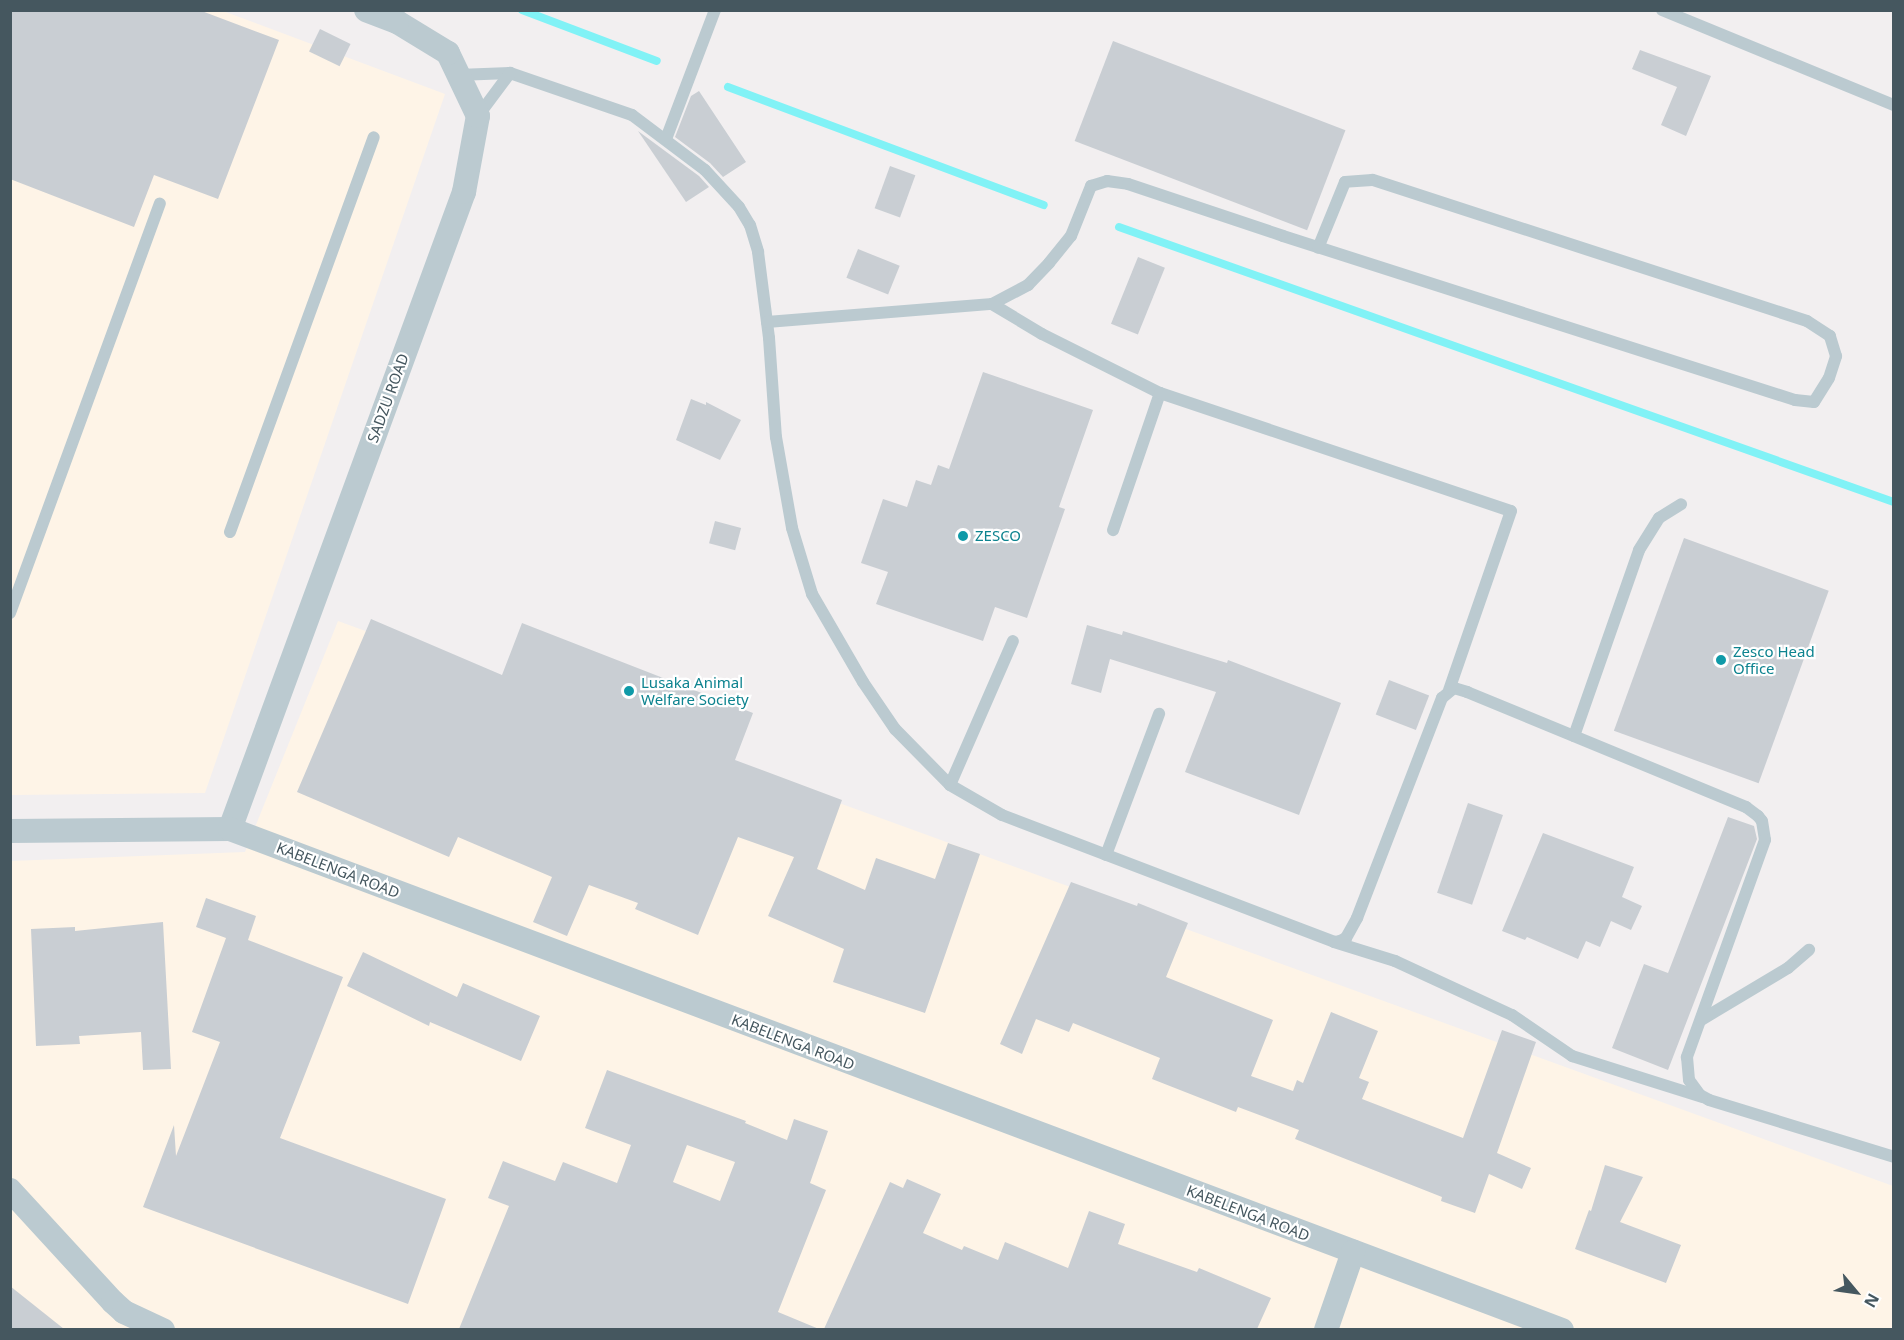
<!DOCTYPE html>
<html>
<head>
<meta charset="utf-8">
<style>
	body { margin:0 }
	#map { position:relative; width:1904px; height:1340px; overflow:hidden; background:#f2eff0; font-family:"Noto Sans",sans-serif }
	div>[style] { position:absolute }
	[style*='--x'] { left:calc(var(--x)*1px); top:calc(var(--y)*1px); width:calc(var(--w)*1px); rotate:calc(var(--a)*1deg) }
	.commercial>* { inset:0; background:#fef4e7 }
	.stream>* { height:8px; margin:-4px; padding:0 4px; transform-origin:4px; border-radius:4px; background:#81f2f6 }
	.building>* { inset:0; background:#c9ced3; transform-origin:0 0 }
	.lane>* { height:12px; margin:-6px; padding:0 6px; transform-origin:6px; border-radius:6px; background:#bbcad0 }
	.street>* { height:24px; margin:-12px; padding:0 12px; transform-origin:12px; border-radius:12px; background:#bbcad0 }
	.dots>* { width:16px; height:16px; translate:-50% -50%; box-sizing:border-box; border:3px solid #fff; border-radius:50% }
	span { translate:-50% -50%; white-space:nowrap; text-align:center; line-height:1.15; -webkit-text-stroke:4.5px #fff; paint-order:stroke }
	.street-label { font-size:15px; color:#45575f }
	.culture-label { font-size:15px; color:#0d838f }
	.left { translate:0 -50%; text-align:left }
	.frame { position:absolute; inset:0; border:12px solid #45575f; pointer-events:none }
	.north { position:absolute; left:1826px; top:1262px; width:60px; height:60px; -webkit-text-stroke:4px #fff; paint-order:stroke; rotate:119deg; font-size:16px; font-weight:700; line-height:24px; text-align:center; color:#45575f }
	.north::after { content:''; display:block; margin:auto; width:21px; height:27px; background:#45575f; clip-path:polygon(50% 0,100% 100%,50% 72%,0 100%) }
</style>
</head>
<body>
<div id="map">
	<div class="commercial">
		<div style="clip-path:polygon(10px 11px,223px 11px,445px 94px,205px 793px,11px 795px)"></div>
		<div style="clip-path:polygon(338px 621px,1893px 1186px,1893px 1329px,11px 1329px,10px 861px,245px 852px)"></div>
	</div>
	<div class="stream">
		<div style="--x:522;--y:10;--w:144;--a:20.7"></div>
		<div style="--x:728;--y:87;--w:337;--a:20.5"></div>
		<div style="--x:1119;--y:227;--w:822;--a:19.54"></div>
	</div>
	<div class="building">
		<div style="clip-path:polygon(10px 10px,199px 10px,279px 40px,218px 199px,154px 175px,134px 227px,10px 179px)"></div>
		<div style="left:320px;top:29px;width:34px;height:25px;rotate:26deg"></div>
		<div style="left:1113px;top:41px;width:249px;height:107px;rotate:21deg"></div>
		<div style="clip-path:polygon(1640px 50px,1711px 76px,1686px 136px,1661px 125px,1677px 87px,1632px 69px)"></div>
		<div style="clip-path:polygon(699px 91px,746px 162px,723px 177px,710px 163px,675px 137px,691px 96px)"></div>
		<div style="clip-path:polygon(638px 131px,699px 176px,709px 187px,686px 202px)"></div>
		<div style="left:890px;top:166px;width:27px;height:45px;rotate:20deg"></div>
		<div style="left:858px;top:249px;width:45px;height:31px;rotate:22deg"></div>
		<div style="left:1138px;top:257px;width:29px;height:72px;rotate:22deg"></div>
		<div style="clip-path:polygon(983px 372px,1093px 410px,1059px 507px,1065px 509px,1027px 618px,995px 607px,983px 641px,876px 604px,888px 572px,861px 563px,883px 499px,907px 507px,916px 480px,931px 485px,938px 465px,949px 469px)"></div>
		<div style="clip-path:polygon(691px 399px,706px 405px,706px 402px,741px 420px,720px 460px,676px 440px)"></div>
		<div style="left:715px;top:521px;width:27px;height:23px;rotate:15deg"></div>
		<div style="left:1684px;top:538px;width:154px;height:205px;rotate:20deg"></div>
		<div style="clip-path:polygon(371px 619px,502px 675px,522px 623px,753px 713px,735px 760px,842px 800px,817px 869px,865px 890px,876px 858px,935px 879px,948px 843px,980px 854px,925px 1013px,833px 982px,844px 949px,768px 916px,794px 857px,738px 837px,698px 935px,635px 909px,638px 903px,589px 885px,567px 936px,533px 922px,552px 877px,458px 837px,449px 857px,297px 792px)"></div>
		<div style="clip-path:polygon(1087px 625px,1122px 635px,1123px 631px,1227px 663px,1228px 660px,1341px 703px,1299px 815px,1185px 772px,1216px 692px,1110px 659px,1101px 693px,1071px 684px)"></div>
		<div style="left:1389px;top:680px;width:43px;height:37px;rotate:21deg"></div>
		<div style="left:1468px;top:803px;width:37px;height:95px;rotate:19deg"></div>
		<div style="clip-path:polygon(1728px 817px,1754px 826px,1757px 839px,1668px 1070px,1612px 1048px,1644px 964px,1668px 973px)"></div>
		<div style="clip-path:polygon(1543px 833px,1634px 867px,1622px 897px,1642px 906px,1631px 930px,1611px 921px,1600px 947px,1586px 941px,1578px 959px,1527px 937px,1525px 940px,1502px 931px)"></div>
		<div style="clip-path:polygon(1071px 882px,1137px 906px,1138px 903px,1188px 923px,1166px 977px,1273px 1020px,1251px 1076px,1293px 1091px,1297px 1080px,1303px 1083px,1331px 1012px,1378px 1031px,1359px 1078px,1369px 1082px,1362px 1099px,1463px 1138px,1502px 1030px,1536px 1042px,1497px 1153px,1531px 1168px,1522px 1189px,1489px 1174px,1475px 1213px,1441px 1201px,1442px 1197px,1295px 1139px,1299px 1130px,1238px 1107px,1236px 1112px,1152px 1079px,1160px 1058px,1073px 1023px,1069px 1032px,1036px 1019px,1022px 1054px,1000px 1044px)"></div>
		<div style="clip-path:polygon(206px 898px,256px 916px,248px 940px,343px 977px,280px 1138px,446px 1199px,408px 1304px,143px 1207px,174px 1125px,176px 1156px,220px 1042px,192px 1032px,226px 938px,196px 927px)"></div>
		<div style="clip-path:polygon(163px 922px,171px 1069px,143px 1070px,141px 1032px,79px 1036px,80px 1044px,36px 1046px,31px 929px,75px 927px,75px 931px)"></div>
		<div style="clip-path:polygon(363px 952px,457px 997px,463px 983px,540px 1016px,521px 1061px,430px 1022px,429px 1026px,347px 986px)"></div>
		<div style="clip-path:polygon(evenodd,607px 1070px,746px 1121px,745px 1123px,787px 1140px,794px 1119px,828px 1131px,810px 1183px,826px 1190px,778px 1312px,819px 1329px,459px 1329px,509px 1206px,488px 1198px,503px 1161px,555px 1181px,563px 1162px,617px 1183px,631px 1145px,585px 1128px,607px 1070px,687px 1145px,735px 1162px,720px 1201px,673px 1182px,687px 1145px)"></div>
		<div style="clip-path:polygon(1605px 1165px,1643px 1177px,1620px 1222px,1681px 1245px,1666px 1283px,1575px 1249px,1589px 1210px,1591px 1211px)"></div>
		<div style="clip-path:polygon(907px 1179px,941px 1194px,923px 1233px,962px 1250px,964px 1246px,998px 1260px,1005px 1242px,1068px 1268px,1089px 1211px,1125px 1224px,1118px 1244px,1197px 1272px,1199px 1268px,1271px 1298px,1257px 1329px,824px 1329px,890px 1182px,903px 1188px)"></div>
		<div style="clip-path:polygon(10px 1286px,64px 1329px,10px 1329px)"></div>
	</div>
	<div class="lane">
		<div style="--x:1662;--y:10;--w:251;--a:22.3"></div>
		<div style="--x:458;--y:75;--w:52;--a:-2.2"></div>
		<div style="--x:510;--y:73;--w:129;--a:19"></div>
		<div style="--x:632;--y:115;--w:91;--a:37"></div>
		<div style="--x:705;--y:170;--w:50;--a:47.4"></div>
		<div style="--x:739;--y:207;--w:21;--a:59"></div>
		<div style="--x:750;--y:225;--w:28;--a:73"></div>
		<div style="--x:758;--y:252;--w:87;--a:82.7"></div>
		<div style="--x:769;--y:338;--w:99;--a:86"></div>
		<div style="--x:776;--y:437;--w:92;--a:80"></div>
		<div style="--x:792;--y:528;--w:69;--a:73.1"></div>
		<div style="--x:812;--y:594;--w:102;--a:59.9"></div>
		<div style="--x:863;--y:682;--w:57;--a:55.8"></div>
		<div style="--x:895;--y:729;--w:78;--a:45.5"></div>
		<div style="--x:950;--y:785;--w:60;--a:30"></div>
		<div style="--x:1002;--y:815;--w:355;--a:20.9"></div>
		<div style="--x:1334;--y:942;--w:6;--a:-9"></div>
		<div style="--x:1340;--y:941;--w:7;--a:-27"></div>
		<div style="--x:1346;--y:938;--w:23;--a:-61"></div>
		<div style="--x:1357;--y:918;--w:236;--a:-68.9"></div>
		<div style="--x:1442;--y:698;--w:16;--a:-40"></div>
		<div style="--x:1454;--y:688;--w:14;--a:17"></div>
		<div style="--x:1467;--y:692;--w:302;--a:22.4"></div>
		<div style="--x:1746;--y:807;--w:15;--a:37"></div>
		<div style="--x:1758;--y:816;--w:6;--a:51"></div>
		<div style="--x:1762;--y:821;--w:19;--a:81"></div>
		<div style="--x:1765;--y:840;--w:231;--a:109.8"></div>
		<div style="--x:1687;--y:1057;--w:23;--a:85"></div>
		<div style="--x:1689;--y:1080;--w:19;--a:54"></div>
		<div style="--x:1700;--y:1095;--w:10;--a:29"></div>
		<div style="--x:1709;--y:1100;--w:194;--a:17.1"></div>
		<div style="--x:478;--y:116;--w:54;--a:-53.3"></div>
		<div style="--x:666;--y:139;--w:138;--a:-69.2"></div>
		<div style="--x:992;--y:304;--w:41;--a:-27.8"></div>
		<div style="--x:1028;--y:285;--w:30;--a:-46"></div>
		<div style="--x:1049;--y:263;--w:35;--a:-51"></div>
		<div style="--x:1071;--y:236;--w:54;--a:-68.2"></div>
		<div style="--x:1091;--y:186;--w:17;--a:-17"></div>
		<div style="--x:1107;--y:181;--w:21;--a:8"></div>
		<div style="--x:1128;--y:184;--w:163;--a:18.5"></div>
		<div style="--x:1283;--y:236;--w:538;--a:17.76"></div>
		<div style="--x:1795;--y:400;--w:19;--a:6"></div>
		<div style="--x:1814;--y:402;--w:28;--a:-58"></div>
		<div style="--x:1829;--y:378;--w:23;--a:-72"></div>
		<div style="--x:1836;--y:356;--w:21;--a:-107"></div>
		<div style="--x:1830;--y:336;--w:27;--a:-147"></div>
		<div style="--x:1807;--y:321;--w:457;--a:-162"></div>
		<div style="--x:1372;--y:180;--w:27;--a:176"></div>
		<div style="--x:1345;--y:182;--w:71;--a:112.2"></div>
		<div style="--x:767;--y:322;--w:226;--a:-4.6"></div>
		<div style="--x:992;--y:304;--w:58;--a:31"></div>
		<div style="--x:1042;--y:334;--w:132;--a:26.6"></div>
		<div style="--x:1160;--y:393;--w:145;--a:108.9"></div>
		<div style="--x:1160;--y:393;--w:370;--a:18.6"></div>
		<div style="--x:1511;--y:511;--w:189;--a:109.1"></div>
		<div style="--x:230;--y:532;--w:420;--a:-70"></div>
		<div style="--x:10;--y:613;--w:436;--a:-69.9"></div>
		<div style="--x:1574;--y:736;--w:197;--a:-70.7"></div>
		<div style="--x:1639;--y:550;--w:38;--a:-58"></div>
		<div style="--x:1659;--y:518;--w:26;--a:-32"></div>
		<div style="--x:950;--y:785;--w:157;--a:-66.4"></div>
		<div style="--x:1106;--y:855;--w:151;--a:-69.4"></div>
		<div style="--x:1334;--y:942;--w:64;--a:17.3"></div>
		<div style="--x:1395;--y:961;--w:129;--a:24.8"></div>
		<div style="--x:1512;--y:1015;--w:73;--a:34.3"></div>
		<div style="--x:1572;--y:1056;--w:136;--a:17.5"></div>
		<div style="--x:1701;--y:1020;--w:101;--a:-30.9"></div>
		<div style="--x:1788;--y:968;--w:28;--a:-41"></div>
	</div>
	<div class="street">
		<div style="--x:230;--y:829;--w:679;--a:-69.83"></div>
		<div style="--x:464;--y:192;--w:77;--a:-79.6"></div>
		<div style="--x:478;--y:116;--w:70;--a:-115.5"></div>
		<div style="--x:448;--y:53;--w:60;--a:-148.7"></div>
		<div style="--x:397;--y:22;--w:33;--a:-159"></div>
		<div style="--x:10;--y:831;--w:220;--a:-0.5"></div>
		<div style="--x:230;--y:829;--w:1423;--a:20.61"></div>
		<div style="--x:10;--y:1190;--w:152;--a:47.4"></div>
		<div style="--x:113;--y:1302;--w:15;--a:42"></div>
		<div style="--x:124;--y:1312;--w:43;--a:24.8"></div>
		<div style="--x:1326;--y:1330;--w:83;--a:-70.9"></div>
	</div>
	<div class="dots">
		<div style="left:963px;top:536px;background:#0f9aa8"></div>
		<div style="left:1721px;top:660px;background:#0f9aa8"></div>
		<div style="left:629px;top:691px;background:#0f9aa8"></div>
	</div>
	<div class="street-label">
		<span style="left:388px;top:398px;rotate:-70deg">SADZU ROAD</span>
		<span style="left:338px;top:870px;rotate:21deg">KABELENGA ROAD</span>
		<span style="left:793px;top:1042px;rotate:21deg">KABELENGA ROAD</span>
		<span style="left:1248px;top:1213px;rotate:21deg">KABELENGA ROAD</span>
	</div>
	<div class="culture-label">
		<span class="left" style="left:975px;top:536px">ZESCO</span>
		<span class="left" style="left:1733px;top:660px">Zesco Head<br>Office</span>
		<span class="left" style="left:641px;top:691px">Lusaka Animal<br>Welfare Society</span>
	</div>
	<div class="frame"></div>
	<div class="north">N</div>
</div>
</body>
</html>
